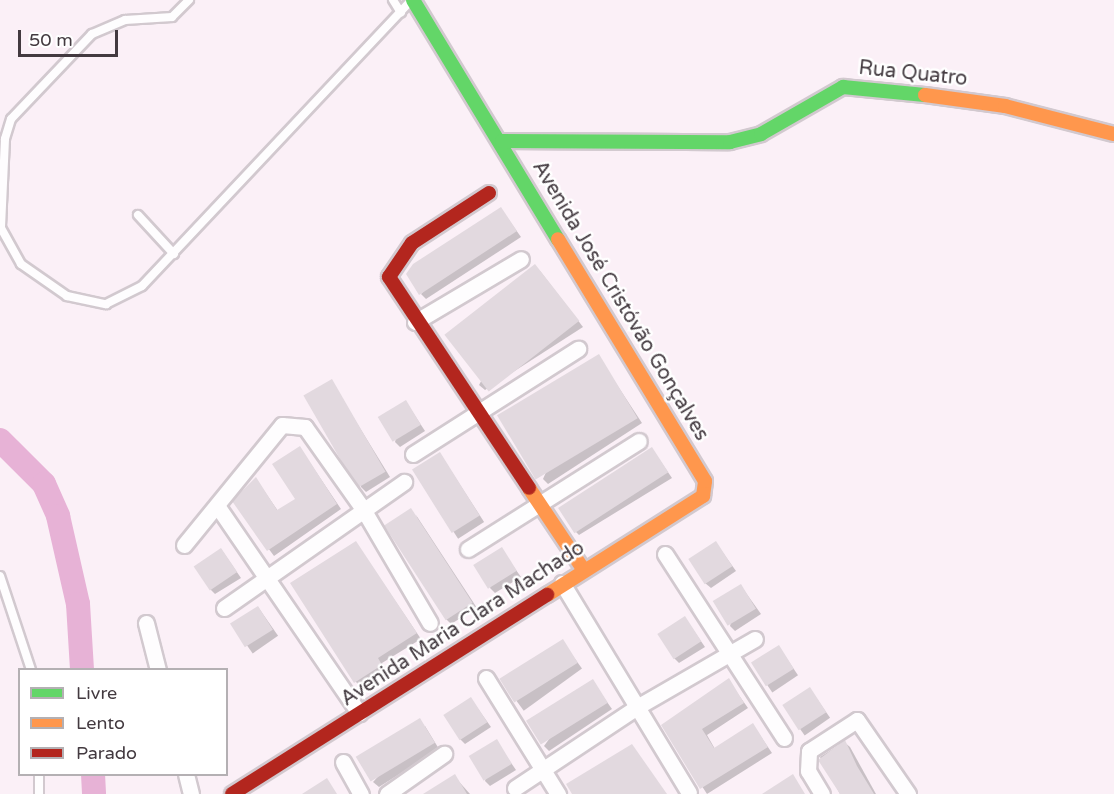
<!DOCTYPE html>
<html>
<head>
<meta charset="utf-8">
<style>
	body { margin:0 }
	#map { position:relative; width:1114px; height:794px; overflow:hidden; background:#fbf0f7; font-family:"Varela Round",sans-serif }
	div>[style] { position:absolute }
	[style*='--x'] { left:calc(var(--x)*1px); top:calc(var(--y)*1px); width:calc(var(--w)*1px); rotate:calc(var(--a)*1deg) }
	.shadow>* { inset:0; background:#0003; transform-origin:0 0 }
	.river>* { height:24px; margin:-12px; padding:0 12px; transform-origin:12px; border-radius:12px; background:#e7b2d6 }
	.building>* { inset:0; background:#e2d9df; transform-origin:0 0 }
	.roads { filter:drop-shadow(2px 0 #d2c9cf) drop-shadow(-2px 0 #d2c9cf) drop-shadow(0 2px #d2c9cf) drop-shadow(0 -2px #d2c9cf) }
	.lane>* { height:8px; margin:-4px; padding:0 4px; transform-origin:4px; border-radius:4px; background:#fefdfe }
	.street>* { height:15px; margin:-7.5px; padding:0 7.5px; transform-origin:7.5px; border-radius:7.5px; background:#fefdfe }
	.fast>* { height:14px; margin:-7px; padding:0 7px; transform-origin:7px; border-radius:7px; background:#63d668 }
	.slow>* { height:14px; margin:-7px; padding:0 7px; transform-origin:7px; border-radius:7px; background:#ff974d }
	.jam>* { height:14px; margin:-7px; padding:0 7px; transform-origin:7px; border-radius:7px; background:#b3261e }
	span { translate:-50% -50%; white-space:nowrap; text-align:center; line-height:1.15; -webkit-text-stroke:5px #fff; paint-order:stroke }
	.street-label { font-size:20px; color:#433a40 }
	.legend { position:absolute; left:18px; top:668px; width:210px; height:108px; box-sizing:border-box; background:#fff; border:2px solid #b4b0b3; margin:0; padding:8px 10px; list-style:none; font-size:18px; color:#433a40 }
	.legend li { display:flex; align-items:center; gap:12px; height:30px }
	.legend b { width:30px; border:2px solid #b4b0b3 }
	.scale { position:absolute; left:18px; top:30px; width:100px; height:27px; box-sizing:border-box; border:3px solid #433a40; border-top:0; padding-left:8px; font-size:18px; line-height:21px; white-space:nowrap; color:#433a40; -webkit-text-stroke:4px #fff; paint-order:stroke }
</style>
</head>
<body>
<div id="map">
	<div class="shadow">
		<div style="clip-path:polygon(501px 209px,521px 237px,426px 299px,421px 294px)"></div>
		<div style="clip-path:polygon(540px 271px,583px 327px,485px 390px,479px 385px)"></div>
		<div style="clip-path:polygon(598px 356px,642px 423px,548px 484px,543px 479px)"></div>
		<div style="clip-path:polygon(331px 381px,390px 477px,366px 492px,361px 487px)"></div>
		<div style="clip-path:polygon(406px 402px,425px 431px,400px 447px,395px 442px)"></div>
		<div style="clip-path:polygon(300px 448px,341px 509px,274px 556px,234px 502px,256px 479px,278px 511px,297px 500px)"></div>
		<div style="clip-path:polygon(652px 449px,672px 478px,579px 535px,574px 530px)"></div>
		<div style="left:440px;top:454px;width:81px;height:31px;rotate:57deg"></div>
		<div style="clip-path:polygon(416px 515px,477px 608px,451px 624px,446px 619px)"></div>
		<div style="clip-path:polygon(356px 543px,421px 639px,382px 663px,387px 671px,361px 687px,356px 682px)"></div>
		<div style="clip-path:polygon(716px 543px,736px 571px,711px 588px,705px 583px)"></div>
		<div style="clip-path:polygon(221px 549px,241px 578px,215px 594px,210px 589px)"></div>
		<div style="clip-path:polygon(501px 549px,521px 577px,495px 593px,490px 588px)"></div>
		<div style="clip-path:polygon(741px 586px,761px 614px,735px 631px,730px 626px)"></div>
		<div style="left:258px;top:607px;width:35px;height:31px;rotate:55deg"></div>
		<div style="clip-path:polygon(685px 618px,705px 647px,679px 663px,674px 658px)"></div>
		<div style="left:562px;top:641px;width:34px;height:72px;rotate:54deg"></div>
		<div style="left:779px;top:647px;width:34px;height:31px;rotate:56deg"></div>
		<div style="clip-path:polygon(728px 680px,748px 708px,707px 735px,715px 749px,753px 725px,772px 753px,707px 794px,663px 726px)"></div>
		<div style="clip-path:polygon(592px 681px,612px 709px,549px 751px,544px 746px)"></div>
		<div style="left:810px;top:689px;width:35px;height:31px;rotate:55deg"></div>
		<div style="clip-path:polygon(471px 699px,491px 727px,465px 744px,460px 739px)"></div>
		<div style="clip-path:polygon(425px 726px,439px 749px,379px 787px,373px 782px)"></div>
		<div style="clip-path:polygon(496px 741px,516px 770px,490px 786px,485px 781px)"></div>
		<div style="clip-path:polygon(844px 742px,850px 747px,876px 794px,840px 794px,820px 757px)"></div>
		<div style="clip-path:polygon(454px 776px,470px 794px,426px 794px)"></div>
	</div>
	<div class="river">
		<div style="--x:0;--y:440;--w:62;--a:45"></div>
		<div style="--x:44;--y:484;--w:35;--a:66"></div>
		<div style="--x:58;--y:516;--w:90;--a:77.2"></div>
		<div style="--x:78;--y:604;--w:66;--a:86.5"></div>
		<div style="--x:93;--y:774;--w:20;--a:87"></div>
	</div>
	<div class="building">
		<div style="clip-path:polygon(501px 207px,517px 231px,419px 295px,406px 274px,413px 264px)"></div>
		<div style="left:535px;top:264px;width:72px;height:115px;rotate:52deg"></div>
		<div style="left:599px;top:354px;width:75px;height:119px;rotate:59deg"></div>
		<div style="left:332px;top:379px;width:107px;height:33px;rotate:60deg"></div>
		<div style="left:406px;top:400px;width:29px;height:33px;rotate:59deg"></div>
		<div style="clip-path:polygon(300px 446px,337px 504px,267px 551px,232px 501px,256px 477px,277px 510px,295px 499px,272px 464px)"></div>
		<div style="left:652px;top:447px;width:30px;height:112px;rotate:57deg"></div>
		<div style="left:440px;top:452px;width:75px;height:33px;rotate:58deg"></div>
		<div style="left:411px;top:508px;width:113px;height:32px;rotate:57deg"></div>
		<div style="clip-path:polygon(356px 541px,417px 633px,378px 658px,382px 665px,354px 683px,290px 583px)"></div>
		<div style="left:716px;top:541px;width:30px;height:33px;rotate:57deg"></div>
		<div style="left:502px;top:547px;width:28px;height:34px;rotate:58deg"></div>
		<div style="left:221px;top:548px;width:29px;height:33px;rotate:56deg"></div>
		<div style="left:741px;top:584px;width:29px;height:33px;rotate:59deg"></div>
		<div style="left:258px;top:606px;width:28px;height:33px;rotate:58deg"></div>
		<div style="left:685px;top:616px;width:30px;height:33px;rotate:57deg"></div>
		<div style="left:563px;top:639px;width:28px;height:75px;rotate:58deg"></div>
		<div style="left:779px;top:645px;width:28px;height:33px;rotate:58deg"></div>
		<div style="clip-path:polygon(729px 678px,744px 703px,702px 729px,714px 748px,753px 723px,768px 747px,700px 789px,661px 725px)"></div>
		<div style="left:593px;top:679px;width:28px;height:79px;rotate:58deg"></div>
		<div style="left:810px;top:687px;width:30px;height:33px;rotate:57deg"></div>
		<div style="left:471px;top:697px;width:30px;height:33px;rotate:57deg"></div>
		<div style="left:420px;top:718px;width:29px;height:75px;rotate:59deg"></div>
		<div style="left:497px;top:739px;width:29px;height:33px;rotate:59deg"></div>
		<div style="clip-path:polygon(845px 740px,857px 766px,874px 794px,840px 794px,818px 760px)"></div>
		<div style="clip-path:polygon(632px 744px,667px 794px,572px 794px,566px 784px)"></div>
		<div style="clip-path:polygon(455px 774px,467px 794px,423px 794px)"></div>
		<div style="clip-path:polygon(793px 774px,805px 794px,762px 794px)"></div>
		<div style="clip-path:polygon(327px 778px,337px 794px,302px 794px)"></div>
	</div>
	<div class="roads">
		<div class="lane">
			<div style="--x:189;--y:0;--w:24;--a:135"></div>
			<div style="--x:172;--y:17;--w:47;--a:176.3"></div>
			<div style="--x:125;--y:20;--w:36;--a:157"></div>
			<div style="--x:92;--y:34;--w:117;--a:133.6"></div>
			<div style="--x:11;--y:119;--w:21;--a:107"></div>
			<div style="--x:5;--y:139;--w:89;--a:92.6"></div>
			<div style="--x:1;--y:228;--w:41;--a:60.9"></div>
			<div style="--x:21;--y:264;--w:56;--a:34.8"></div>
			<div style="--x:67;--y:296;--w:40;--a:12"></div>
			<div style="--x:106;--y:304;--w:40;--a:-26.6"></div>
			<div style="--x:142;--y:286;--w:392;--a:-46.7"></div>
			<div style="--x:393;--y:0;--w:15;--a:58"></div>
			<div style="--x:138;--y:215;--w:53;--a:47.3"></div>
			<div style="--x:0;--y:576;--w:99;--a:71.7"></div>
			<div style="--x:39;--y:794;--w:20;--a:-90"></div>
		</div>
		<div class="street">
			<div style="--x:415;--y:322;--w:123;--a:-30.7"></div>
			<div style="--x:413;--y:454;--w:196;--a:-32.5"></div>
			<div style="--x:218;--y:507;--w:250;--a:55.6"></div>
			<div style="--x:184;--y:545;--w:155;--a:-50.8"></div>
			<div style="--x:282;--y:425;--w:23;--a:5"></div>
			<div style="--x:305;--y:427;--w:100;--a:54.7"></div>
			<div style="--x:363;--y:509;--w:132;--a:59.6"></div>
			<div style="--x:468;--y:549;--w:202;--a:-32.3"></div>
			<div style="--x:665;--y:554;--w:219;--a:57.1"></div>
			<div style="--x:562;--y:583;--w:245;--a:58.8"></div>
			<div style="--x:224;--y:608;--w:220;--a:-35"></div>
			<div style="--x:146;--y:623;--w:49;--a:75.7"></div>
			<div style="--x:486;--y:678;--w:137;--a:58.2"></div>
			<div style="--x:343;--y:762;--w:37;--a:61"></div>
			<div style="--x:186;--y:774;--w:21;--a:76"></div>
			<div style="--x:515;--y:788;--w:146;--a:-33.6"></div>
			<div style="--x:637;--y:707;--w:136;--a:-30"></div>
			<div style="--x:387;--y:794;--w:70;--a:-35.1"></div>
			<div style="--x:822;--y:794;--w:27;--a:-121"></div>
			<div style="--x:808;--y:771;--w:20;--a:-87"></div>
			<div style="--x:809;--y:751;--w:57;--a:-32.9"></div>
			<div style="--x:857;--y:720;--w:90;--a:55.4"></div>
		</div>
		<div class="fast">
			<div style="--x:413;--y:0;--w:280;--a:58.8"></div>
			<div style="--x:502;--y:141;--w:228;--a:0.3"></div>
			<div style="--x:730;--y:142;--w:32;--a:-14"></div>
			<div style="--x:761;--y:134;--w:95;--a:-29.8"></div>
			<div style="--x:843;--y:87;--w:82;--a:5.6"></div>
		</div>
		<div class="slow">
			<div style="--x:925;--y:95;--w:81;--a:7.8"></div>
			<div style="--x:1005;--y:106;--w:113;--a:14.4"></div>
			<div style="--x:529;--y:488;--w:97;--a:56.3"></div>
			<div style="--x:547;--y:595;--w:185;--a:-32.4"></div>
			<div style="--x:703;--y:496;--w:15;--a:-82"></div>
			<div style="--x:705;--y:481;--w:283;--a:-121.3"></div>
		</div>
		<div class="jam">
			<div style="--x:489;--y:193;--w:92;--a:147"></div>
			<div style="--x:412;--y:243;--w:41;--a:124.1"></div>
			<div style="--x:389;--y:277;--w:253;--a:56.4"></div>
			<div style="--x:232;--y:794;--w:373;--a:-32.3"></div>
		</div>
	</div>
	<div class="street-label">
		<span style="left:913px;top:74px;rotate:6deg">Rua Quatro</span>
		<span style="left:620px;top:301px;rotate:59deg">Avenida José Cristóvão Gonçalves</span>
		<span style="left:463px;top:624px;rotate:-33deg">Avenida Maria Clara Machado</span>
	</div>
	<ul class="legend">
	<li><b style="height:8px;background:#63d668"></b>Livre</li>
	<li><b style="height:8px;background:#ff974d"></b>Lento</li>
	<li><b style="height:8px;background:#b3261e"></b>Parado</li>
	</ul>
	<div class="scale">50 m</div>
</div>
</body>
</html>
